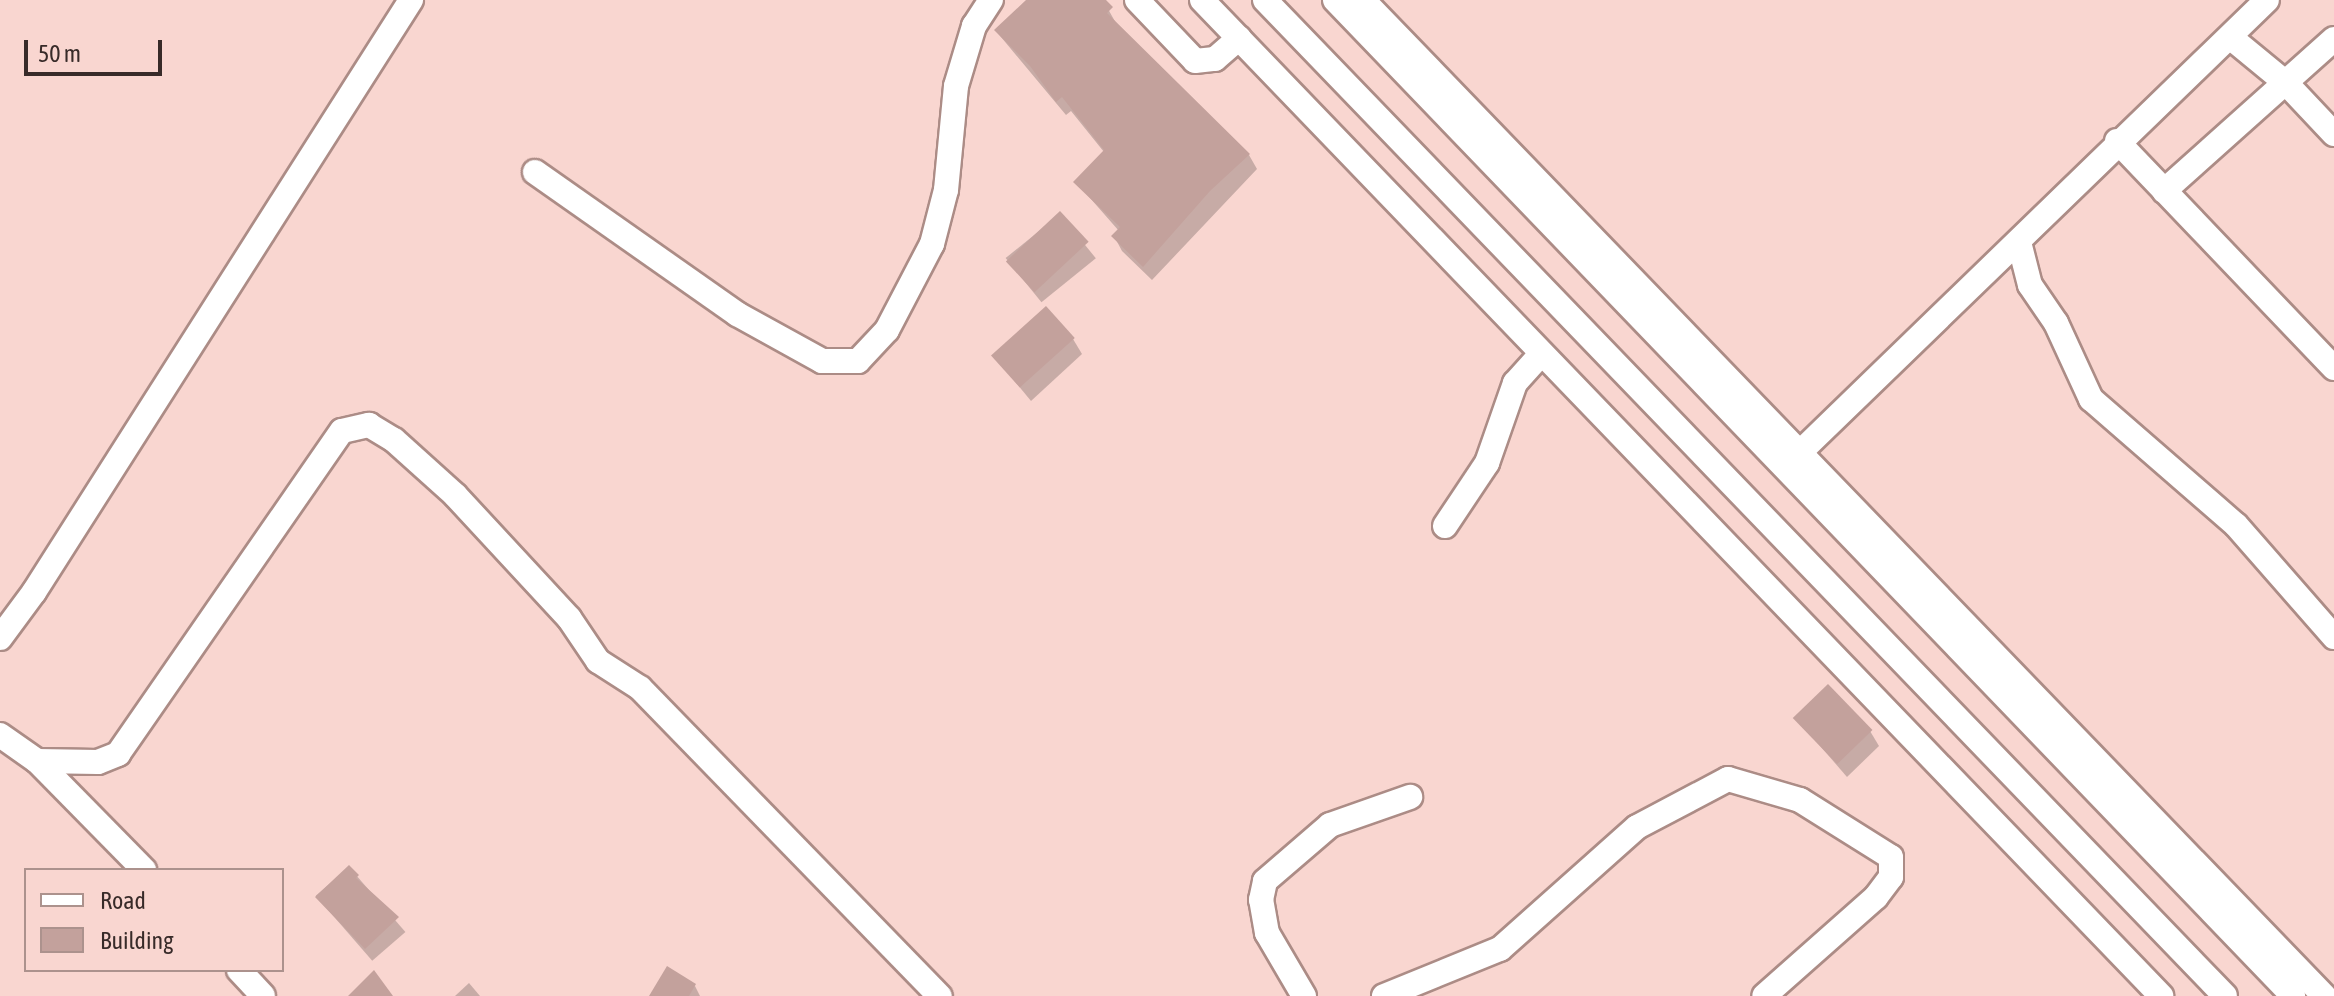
<!DOCTYPE html>
<html>
<head>
<meta charset="utf-8">
<style>
	body { margin:0 }
	#map { position:relative; width:2334px; height:996px; overflow:hidden; background:#f9d6d0; font-family:"Asap Condensed",sans-serif }
	div>[style] { position:absolute }
	[style*='--x'] { left:calc(var(--x)*1px); top:calc(var(--y)*1px); width:calc(var(--w)*1px); rotate:calc(var(--a)*1deg) }
	.shadow>* { inset:0; background:#0003; transform-origin:0 0 }
	.building>* { inset:0; background:#c3a19c; transform-origin:0 0 }
	.roads { filter:drop-shadow(2px 0 #ac8c86) drop-shadow(-2px 0 #ac8c86) drop-shadow(0 2px #ac8c86) drop-shadow(0 -2px #ac8c86) }
	.minor>* { height:24px; margin:-12px; padding:0 12px; transform-origin:12px; border-radius:12px; background:#fff }
	span { translate:-50% -50%; white-space:nowrap; text-align:center; line-height:1.15; -webkit-text-stroke:6px #f9d6d0; paint-order:stroke }
	.legend { position:absolute; left:24px; top:868px; width:260px; height:104px; box-sizing:border-box; background:#f9d6d0; border:2px solid #ac928d; margin:0; padding:10px 14px; list-style:none; font-size:24px; color:#382b29 }
	.legend li { display:flex; align-items:center; gap:16px; height:40px }
	.legend b { width:40px; border:2px solid #ac928d }
	.scale { position:absolute; left:24px; top:40px; width:138px; height:36px; box-sizing:border-box; border:4px solid #382b29; border-top:0; padding-left:10px; font-size:24px; line-height:28px; white-space:nowrap; color:#382b29; -webkit-text-stroke:6px #f9d6d0; paint-order:stroke }
</style>
</head>
<body>
<div id="map">
	<div class="shadow">
		<div style="clip-path:polygon(1029px 0,1103px 0,1117px 25px,1249px 155px,1257px 169px,1152px 280px,1122px 251px,1114px 236px,1119px 231px,1076px 182px,1104px 152px,1071px 111px,1066px 115px,996px 31px)"></div>
		<div style="left:1060px;top:214px;width:57px;height:70px;rotate:51deg"></div>
		<div style="clip-path:polygon(1073px 339px,1082px 354px,1031px 401px,994px 356px)"></div>
		<div style="clip-path:polygon(1796px 718px,1870px 731px,1879px 746px,1847px 777px)"></div>
		<div style="left:349px;top:867px;width:86px;height:44px;rotate:49deg"></div>
		<div style="clip-path:polygon(469px 983px,480px 996px,455px 996px)"></div>
		<div style="clip-path:polygon(695px 986px,700px 996px,656px 996px)"></div>
	</div>
	<div class="building">
		<div style="clip-path:polygon(1026px 0,1106px 0,1113px 7px,1107px 13px,1250px 154px,1210px 191px,1143px 267px,1111px 236px,1120px 227px,1073px 182px,1104px 150px,1062px 97px,1056px 102px,1030px 66px,994px 30px)"></div>
		<div style="left:1060px;top:211px;width:42px;height:74px;rotate:47deg"></div>
		<div style="left:1046px;top:306px;width:43px;height:74px;rotate:48deg"></div>
		<div style="left:1828px;top:684px;width:64px;height:49px;rotate:46deg"></div>
		<div style="clip-path:polygon(349px 865px,359px 875px,356px 878px,399px 917px,365px 949px,315px 897px)"></div>
		<div style="clip-path:polygon(667px 966px,696px 984px,689px 996px,649px 996px)"></div>
		<div style="clip-path:polygon(374px 970px,393px 996px,348px 996px)"></div>
	</div>
	<div class="roads">
		<div class="minor">
			<div style="--x:1137;--y:0;--w:84;--a:46.4"></div>
			<div style="--x:1195;--y:61;--w:20;--a:-6"></div>
			<div style="--x:1215;--y:59;--w:32;--a:-41"></div>
			<div style="--x:1202;--y:0;--w:1383;--a:46.08"></div>
			<div style="--x:1265;--y:0;--w:1383;--a:46.05"></div>
			<div style="--x:1335;--y:0;--w:1382;--a:46.11"></div>
			<div style="--x:1363;--y:0;--w:1384;--a:46.02"></div>
			<div style="--x:2230;--y:37;--w:72;--a:39.4"></div>
			<div style="--x:2286;--y:83;--w:70;--a:46.7"></div>
			<div style="--x:2117;--y:141;--w:314;--a:46.3"></div>
			<div style="--x:535;--y:172;--w:247;--a:35.1"></div>
			<div style="--x:737;--y:314;--w:97;--a:28.9"></div>
			<div style="--x:822;--y:361;--w:36;--a:0"></div>
			<div style="--x:858;--y:361;--w:42;--a:-46.9"></div>
			<div style="--x:887;--y:330;--w:97;--a:-62.4"></div>
			<div style="--x:932;--y:244;--w:56;--a:-75.5"></div>
			<div style="--x:946;--y:190;--w:104;--a:-84.5"></div>
			<div style="--x:956;--y:86;--w:63;--a:-73.3"></div>
			<div style="--x:974;--y:26;--w:31;--a:-57"></div>
			<div style="--x:2164;--y:191;--w:228;--a:-41.8"></div>
			<div style="--x:2019;--y:242;--w:44;--a:75.7"></div>
			<div style="--x:2030;--y:285;--w:46;--a:55.6"></div>
			<div style="--x:2056;--y:323;--w:84;--a:65.3"></div>
			<div style="--x:2091;--y:399;--w:192;--a:41"></div>
			<div style="--x:2236;--y:525;--w:149;--a:48.8"></div>
			<div style="--x:1792;--y:460;--w:661;--a:-44.08"></div>
			<div style="--x:1445;--y:526;--w:76;--a:-56.3"></div>
			<div style="--x:1487;--y:463;--w:85;--a:-70.7"></div>
			<div style="--x:1515;--y:383;--w:39;--a:-48"></div>
			<div style="--x:0;--y:638;--w:57;--a:-53.5"></div>
			<div style="--x:34;--y:592;--w:702;--a:-57.51"></div>
			<div style="--x:0;--y:735;--w:45;--a:35.1"></div>
			<div style="--x:37;--y:761;--w:61;--a:0.9"></div>
			<div style="--x:98;--y:762;--w:22;--a:-22"></div>
			<div style="--x:118;--y:754;--w:393;--a:-55.3"></div>
			<div style="--x:342;--y:431;--w:28;--a:-13"></div>
			<div style="--x:369;--y:425;--w:29;--a:31"></div>
			<div style="--x:394;--y:440;--w:82;--a:42"></div>
			<div style="--x:455;--y:495;--w:168;--a:47.2"></div>
			<div style="--x:569;--y:618;--w:52;--a:56"></div>
			<div style="--x:598;--y:661;--w:50;--a:32.7"></div>
			<div style="--x:640;--y:688;--w:430;--a:45.8"></div>
			<div style="--x:37;--y:761;--w:153;--a:45.5"></div>
			<div style="--x:239;--y:970;--w:35;--a:47"></div>
			<div style="--x:1304;--y:996;--w:73;--a:-120.4"></div>
			<div style="--x:1267;--y:933;--w:34;--a:-100"></div>
			<div style="--x:1261;--y:900;--w:19;--a:-78"></div>
			<div style="--x:1265;--y:881;--w:86;--a:-40.7"></div>
			<div style="--x:1330;--y:825;--w:85;--a:-19.3"></div>
			<div style="--x:1384;--y:996;--w:125;--a:-22.1"></div>
			<div style="--x:1500;--y:949;--w:183;--a:-41.7"></div>
			<div style="--x:1637;--y:827;--w:103;--a:-27.8"></div>
			<div style="--x:1728;--y:779;--w:75;--a:16.3"></div>
			<div style="--x:1800;--y:800;--w:107;--a:32.1"></div>
			<div style="--x:1891;--y:857;--w:20;--a:90"></div>
			<div style="--x:1891;--y:877;--w:25;--a:127"></div>
			<div style="--x:1876;--y:897;--w:149;--a:138.5"></div>
		</div>
	</div>
	<ul class="legend">
	<li><b style="height:10px;background:#fff"></b>Road</li>
	<li><b style="height:22px;background:#c3a19c"></b>Building</li>
	</ul>
	<div class="scale">50 m</div>
</div>
</body>
</html>
